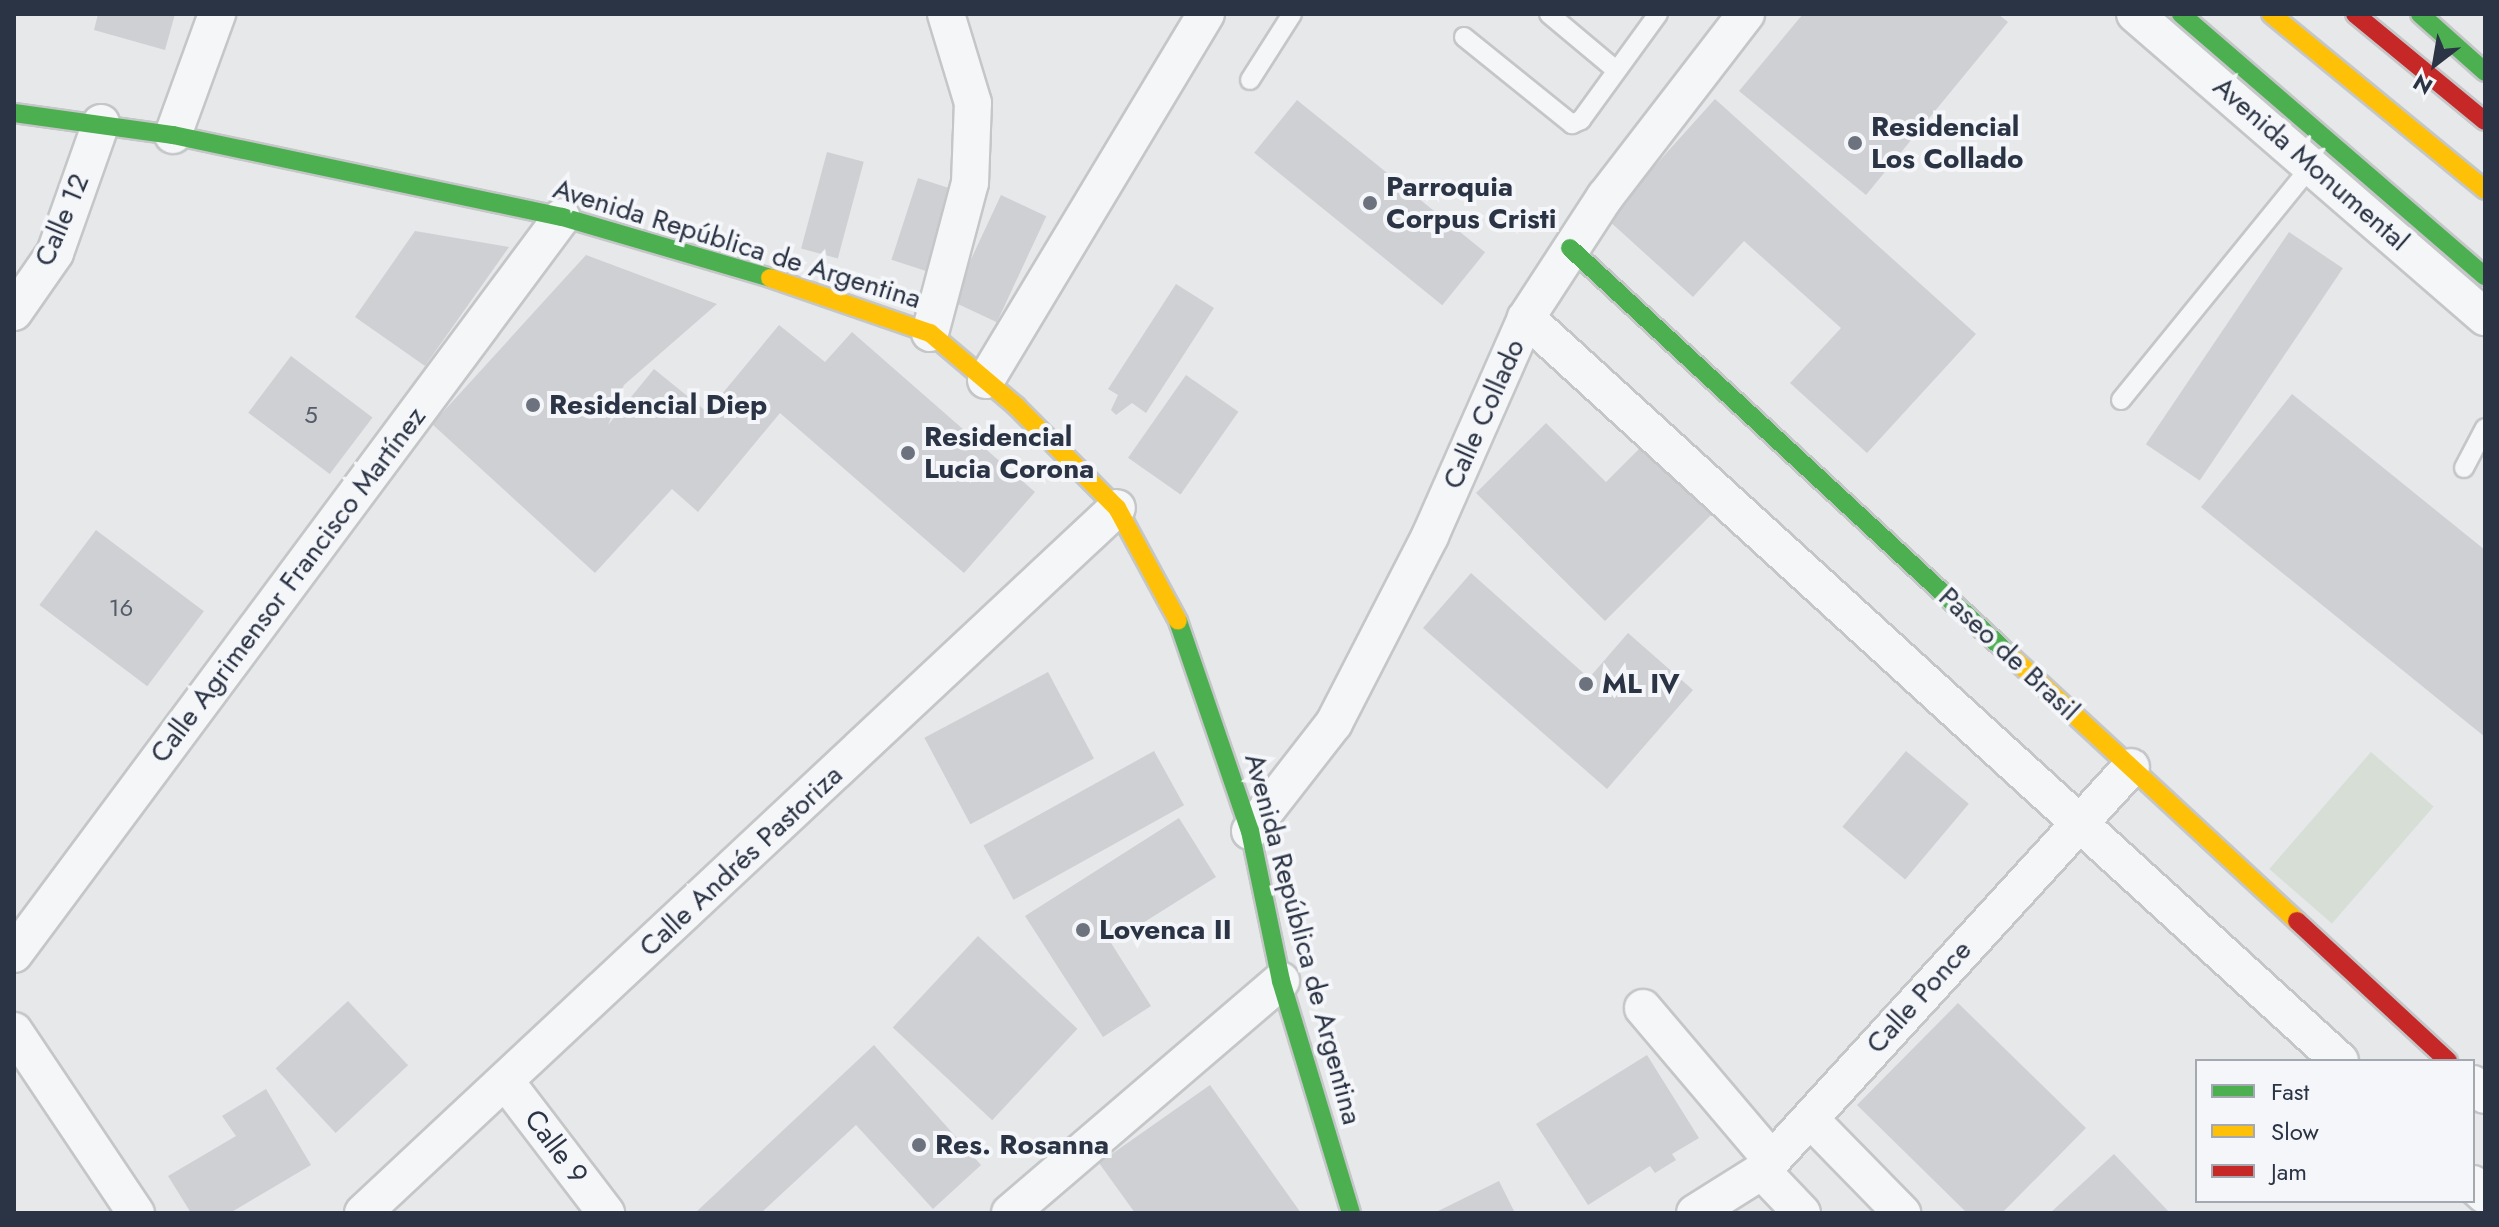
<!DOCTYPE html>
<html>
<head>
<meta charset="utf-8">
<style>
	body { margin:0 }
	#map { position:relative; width:2499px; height:1227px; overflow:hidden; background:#e6e8ea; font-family:Jost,sans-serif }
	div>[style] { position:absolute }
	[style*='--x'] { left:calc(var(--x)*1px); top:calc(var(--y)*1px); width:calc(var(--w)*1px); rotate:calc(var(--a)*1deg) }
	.green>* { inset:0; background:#d6ded6; transform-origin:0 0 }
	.building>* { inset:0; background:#ced0d3; transform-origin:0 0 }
	.roads { filter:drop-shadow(2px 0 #c4c6c8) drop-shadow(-2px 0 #c4c6c8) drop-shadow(0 2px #c4c6c8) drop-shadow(0 -2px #c4c6c8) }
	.lane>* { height:18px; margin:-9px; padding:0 9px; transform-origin:9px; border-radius:9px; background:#f5f6f7 }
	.street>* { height:36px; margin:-18px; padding:0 18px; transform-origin:18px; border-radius:18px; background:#f5f6f7 }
	.fast>* { height:18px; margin:-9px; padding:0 9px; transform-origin:9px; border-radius:9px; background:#4caf50 }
	.slow>* { height:18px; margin:-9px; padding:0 9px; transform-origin:9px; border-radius:9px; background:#ffc107 }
	.jam>* { height:18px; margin:-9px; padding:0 9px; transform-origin:9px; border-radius:9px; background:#c62828 }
	.dots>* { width:22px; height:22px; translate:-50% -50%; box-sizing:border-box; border:4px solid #f4f6f9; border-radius:50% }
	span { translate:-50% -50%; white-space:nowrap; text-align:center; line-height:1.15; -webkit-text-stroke:8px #f4f6f9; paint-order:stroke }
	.number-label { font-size:24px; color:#545c69 }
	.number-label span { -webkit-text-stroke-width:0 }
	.poi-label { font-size:28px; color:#2b3445; font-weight:700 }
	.left { translate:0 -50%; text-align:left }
	.street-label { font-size:28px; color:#2b3445 }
	.frame { position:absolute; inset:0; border:16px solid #2b3445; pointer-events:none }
	.legend { position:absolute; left:2195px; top:1059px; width:280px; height:144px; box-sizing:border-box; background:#f4f6f9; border:2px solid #a4a8b1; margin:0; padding:10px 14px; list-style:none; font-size:24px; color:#2b3445 }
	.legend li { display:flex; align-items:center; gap:16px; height:40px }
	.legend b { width:40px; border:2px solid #a4a8b1 }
	.north { position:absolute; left:2395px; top:24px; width:80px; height:80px; -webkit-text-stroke:6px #f4f6f9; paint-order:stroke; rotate:211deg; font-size:22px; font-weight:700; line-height:32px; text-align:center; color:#2b3445 }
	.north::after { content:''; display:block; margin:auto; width:28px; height:36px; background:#2b3445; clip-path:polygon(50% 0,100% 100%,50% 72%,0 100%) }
</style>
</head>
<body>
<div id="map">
	<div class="green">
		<div style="left:2371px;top:752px;width:83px;height:155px;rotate:41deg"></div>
	</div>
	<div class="building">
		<div style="clip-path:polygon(98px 14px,175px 14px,165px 50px,94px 30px)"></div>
		<div style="clip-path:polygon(1803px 14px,1998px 14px,2008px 22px,1866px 195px,1739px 91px)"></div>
		<div style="clip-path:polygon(1715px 99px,1976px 334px,1867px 453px,1790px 383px,1841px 328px,1744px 241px,1693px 297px,1607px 219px)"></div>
		<div style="left:1297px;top:100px;width:242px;height:68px;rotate:39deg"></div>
		<div style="left:827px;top:152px;width:38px;height:100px;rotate:15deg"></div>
		<div style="left:918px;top:178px;width:38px;height:86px;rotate:18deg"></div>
		<div style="left:1001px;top:195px;width:50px;height:117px;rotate:25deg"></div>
		<div style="clip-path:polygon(415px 231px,509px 247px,425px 366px,355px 317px)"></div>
		<div style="left:2289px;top:232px;width:65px;height:256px;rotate:34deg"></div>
		<div style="clip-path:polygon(586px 255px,717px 304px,624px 385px,608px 425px,654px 369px,707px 412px,779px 325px,825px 362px,852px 332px,1035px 492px,964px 573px,780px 413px,698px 512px,672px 489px,595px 573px,432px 424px)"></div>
		<div style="clip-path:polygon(1176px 284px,1214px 308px,1146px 413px,1132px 403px,1116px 415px,1111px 410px,1118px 395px,1108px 389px)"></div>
		<div style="left:291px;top:356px;width:102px;height:71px;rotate:37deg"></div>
		<div style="left:1186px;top:375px;width:64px;height:101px;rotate:35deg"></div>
		<div style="clip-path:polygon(2292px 394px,2485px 550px,2485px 737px,2201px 507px)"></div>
		<div style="clip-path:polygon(1546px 423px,1606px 482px,1646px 442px,1715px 511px,1605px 621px,1476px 493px)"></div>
		<div style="left:96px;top:530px;width:135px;height:94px;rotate:37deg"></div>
		<div style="clip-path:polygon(1471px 573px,1589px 678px,1628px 633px,1693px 690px,1607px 789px,1423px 628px)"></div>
		<div style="left:1048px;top:672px;width:98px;height:140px;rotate:62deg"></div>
		<div style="left:1154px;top:751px;width:62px;height:195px;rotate:61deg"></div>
		<div style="left:1906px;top:751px;width:82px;height:99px;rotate:40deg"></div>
		<div style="clip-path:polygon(1179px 818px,1216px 877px,1111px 943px,1151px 1006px,1103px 1037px,1025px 916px)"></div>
		<div style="left:978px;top:936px;width:136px;height:125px;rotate:43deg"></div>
		<div style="left:348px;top:1001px;width:88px;height:99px;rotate:47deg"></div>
		<div style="clip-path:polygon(1958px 1003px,2086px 1128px,2002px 1213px,1967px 1213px,1857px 1105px)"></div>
		<div style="clip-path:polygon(874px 1045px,981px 1165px,933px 1209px,856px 1125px,761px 1213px,695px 1213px)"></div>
		<div style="clip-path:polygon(1647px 1055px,1699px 1138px,1672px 1154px,1676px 1160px,1655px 1173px,1650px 1166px,1588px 1205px,1536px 1124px)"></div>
		<div style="clip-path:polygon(1210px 1085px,1301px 1213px,1135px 1213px,1099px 1163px)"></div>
		<div style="clip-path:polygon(266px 1089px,311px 1165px,230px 1213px,191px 1213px,168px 1176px,236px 1136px,222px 1116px)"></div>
		<div style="clip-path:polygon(2114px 1154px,2170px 1213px,2050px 1213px)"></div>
		<div style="clip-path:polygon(1499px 1181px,1515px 1213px,1434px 1213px)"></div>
	</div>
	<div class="roads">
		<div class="lane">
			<div style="--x:1549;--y:14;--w:87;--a:39.9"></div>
			<div style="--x:1464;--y:37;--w:139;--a:38.9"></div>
			<div style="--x:1572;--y:124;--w:10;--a:-24"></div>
			<div style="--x:1581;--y:120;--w:131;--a:-54"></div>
			<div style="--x:1250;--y:80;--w:78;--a:-57.5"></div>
			<div style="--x:2121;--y:400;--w:303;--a:-50.9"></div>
			<div style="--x:2464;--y:468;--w:45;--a:-62.3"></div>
		</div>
		<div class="street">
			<div style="--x:2135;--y:14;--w:463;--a:40.9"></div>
			<div style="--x:173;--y:135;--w:129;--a:-70"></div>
			<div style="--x:14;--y:312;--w:72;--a:-55.2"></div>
			<div style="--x:55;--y:253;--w:138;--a:-70.5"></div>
			<div style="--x:1526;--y:318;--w:1102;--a:42.39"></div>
			<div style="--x:930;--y:333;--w:155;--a:-75.1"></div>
			<div style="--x:970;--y:183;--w:80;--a:-87.9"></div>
			<div style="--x:973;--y:103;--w:93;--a:-106.9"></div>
			<div style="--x:986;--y:380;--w:427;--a:-59"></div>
			<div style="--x:1250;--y:831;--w:137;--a:-52.1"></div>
			<div style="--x:1334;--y:723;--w:210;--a:-62.8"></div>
			<div style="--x:1430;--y:536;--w:238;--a:-66.2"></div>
			<div style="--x:1526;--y:318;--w:145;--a:-56.9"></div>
			<div style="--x:1605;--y:197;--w:231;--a:-52.4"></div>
			<div style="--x:14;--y:954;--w:918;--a:-53.37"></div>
			<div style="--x:1643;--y:1008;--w:199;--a:49.7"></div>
			<div style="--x:14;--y:1031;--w:219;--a:56.2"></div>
			<div style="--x:506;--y:1082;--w:165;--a:52.6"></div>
			<div style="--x:2473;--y:1084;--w:16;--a:43"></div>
			<div style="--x:1810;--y:1119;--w:132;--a:45.6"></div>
			<div style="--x:1762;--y:1171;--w:58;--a:46.4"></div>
			<div style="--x:2473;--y:1184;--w:16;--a:43"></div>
			<div style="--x:363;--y:1213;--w:1032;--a:-43.08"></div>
			<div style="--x:1010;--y:1213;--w:357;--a:-40.6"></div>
			<div style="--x:1695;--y:1213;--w:79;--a:-32.1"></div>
			<div style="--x:1762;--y:1171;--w:547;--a:-47.59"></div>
		</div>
		<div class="fast">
			<div style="--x:2181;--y:14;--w:401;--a:40.8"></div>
			<div style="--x:2420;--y:14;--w:87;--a:41.7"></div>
			<div style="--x:14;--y:113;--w:161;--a:7.9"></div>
			<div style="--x:173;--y:135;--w:398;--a:11.9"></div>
			<div style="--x:562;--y:217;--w:217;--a:16.3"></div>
			<div style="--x:1570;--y:248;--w:605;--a:42.79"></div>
			<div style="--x:1178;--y:621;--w:222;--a:71.1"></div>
			<div style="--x:1250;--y:831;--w:153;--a:78.3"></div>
			<div style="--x:1281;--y:981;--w:242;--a:73.2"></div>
		</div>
		<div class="slow">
			<div style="--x:2271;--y:14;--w:277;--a:39.4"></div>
			<div style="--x:770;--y:278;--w:169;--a:19"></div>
			<div style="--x:930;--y:333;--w:113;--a:40.3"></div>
			<div style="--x:1016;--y:406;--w:144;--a:45.3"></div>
			<div style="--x:1117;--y:508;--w:128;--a:61.6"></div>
			<div style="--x:2014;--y:659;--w:386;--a:42.8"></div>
		</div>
		<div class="jam">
			<div style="--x:2355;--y:14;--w:168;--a:39.5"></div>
			<div style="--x:2297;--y:921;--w:206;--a:42.8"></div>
		</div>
	</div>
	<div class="dots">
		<div style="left:1855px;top:143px;background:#6c737f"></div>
		<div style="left:1370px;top:203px;background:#6c737f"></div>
		<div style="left:533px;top:405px;background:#6c737f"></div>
		<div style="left:908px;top:453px;background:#6c737f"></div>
		<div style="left:1586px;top:684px;background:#6c737f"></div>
		<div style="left:1083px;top:930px;background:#6c737f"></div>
		<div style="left:919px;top:1145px;background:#6c737f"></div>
	</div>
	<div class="number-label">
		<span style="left:311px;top:415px">5</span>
		<span style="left:121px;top:608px">16</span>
	</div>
	<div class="poi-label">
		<span class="left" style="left:1871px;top:143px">Residencial<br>Los Collado</span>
		<span class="left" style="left:1386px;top:203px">Parroquia<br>Corpus Cristi</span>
		<span class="left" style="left:549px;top:405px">Residencial Diep</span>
		<span class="left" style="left:924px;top:453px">Residencial<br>Lucia Corona</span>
		<span class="left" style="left:1602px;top:684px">ML IV</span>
		<span class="left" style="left:1099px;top:930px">Lovenca II</span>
		<span class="left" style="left:935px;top:1145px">Res. Rosanna</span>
	</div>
	<div class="street-label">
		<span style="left:2311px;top:164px;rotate:41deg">Avenida Monumental</span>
		<span style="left:62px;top:220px;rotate:-67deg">Calle 12</span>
		<span style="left:737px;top:244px;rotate:17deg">Avenida República de Argentina</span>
		<span style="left:1484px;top:414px;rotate:-66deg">Calle Collado</span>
		<span style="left:288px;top:585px;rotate:-53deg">Calle Agrimensor Francisco Martínez</span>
		<span style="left:2009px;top:654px;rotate:43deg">Paseo de Brasil</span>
		<span style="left:741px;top:861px;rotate:-43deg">Calle Andrés Pastoriza</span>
		<span style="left:1303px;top:939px;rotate:75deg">Avenida República de Argentina</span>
		<span style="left:1919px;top:997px;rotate:-48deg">Calle Ponce</span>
		<span style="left:556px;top:1147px;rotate:53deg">Calle 9</span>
	</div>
	<div class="frame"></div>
	<ul class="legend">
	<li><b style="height:10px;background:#4caf50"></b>Fast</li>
	<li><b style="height:10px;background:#ffc107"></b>Slow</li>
	<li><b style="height:10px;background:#c62828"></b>Jam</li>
	</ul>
	<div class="north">N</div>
</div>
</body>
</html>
